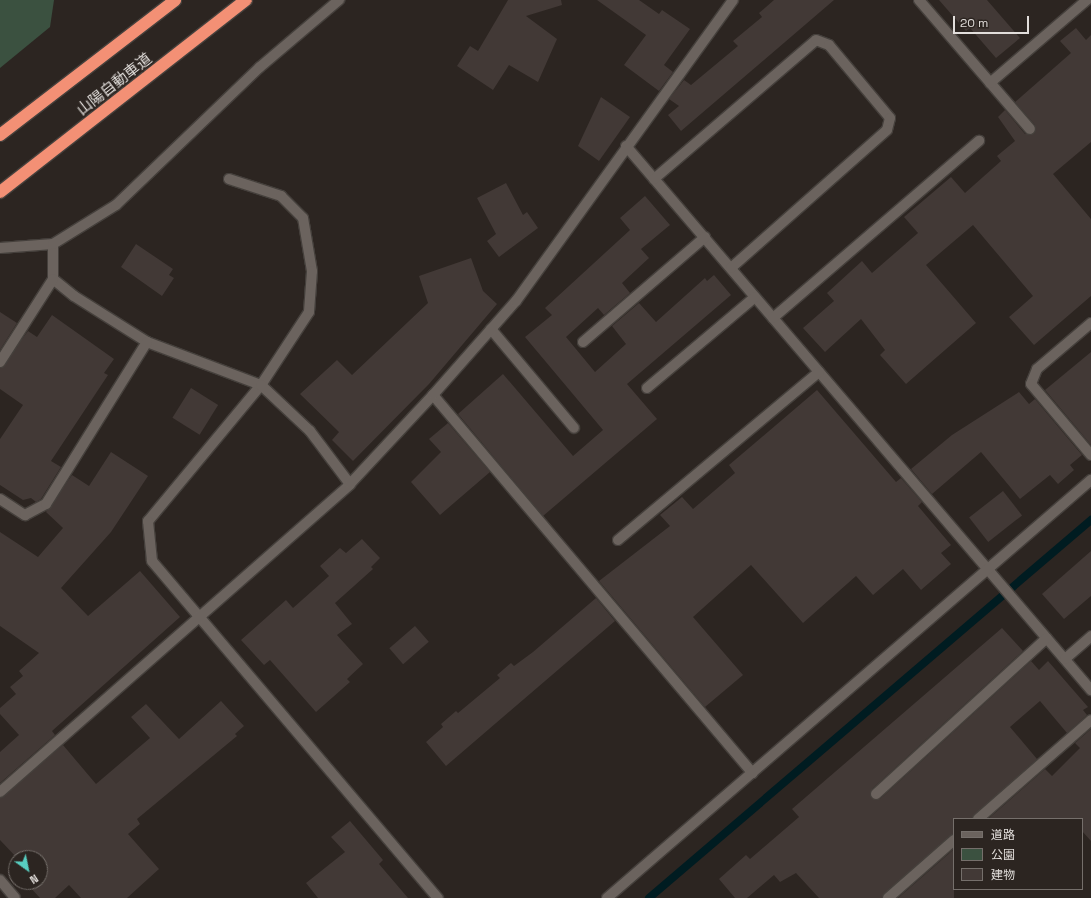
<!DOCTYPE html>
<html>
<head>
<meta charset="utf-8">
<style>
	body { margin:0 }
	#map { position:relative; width:1091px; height:898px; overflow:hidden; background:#2c2521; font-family:"Space Grotesk","Noto Sans JP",sans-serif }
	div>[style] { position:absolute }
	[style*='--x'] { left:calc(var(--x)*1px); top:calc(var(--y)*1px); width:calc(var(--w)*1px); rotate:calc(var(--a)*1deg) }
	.green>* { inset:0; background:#3b5140 }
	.stream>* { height:8px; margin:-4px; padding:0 4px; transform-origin:4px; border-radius:4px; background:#001c21 }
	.building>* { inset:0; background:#423936; transform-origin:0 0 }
	.roads { filter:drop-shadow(1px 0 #45403c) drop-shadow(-1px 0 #45403c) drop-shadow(0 1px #45403c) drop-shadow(0 -1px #45403c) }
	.minor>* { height:10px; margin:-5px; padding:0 5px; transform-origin:5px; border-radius:5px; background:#6b635e }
	.highway>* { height:12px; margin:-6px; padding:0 6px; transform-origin:6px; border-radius:6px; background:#f39075 }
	span { translate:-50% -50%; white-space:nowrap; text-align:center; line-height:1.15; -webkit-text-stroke:3px #2c2521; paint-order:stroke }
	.street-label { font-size:15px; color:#e2dedb }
	.legend { position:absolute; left:953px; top:818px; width:130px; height:72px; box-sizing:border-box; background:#2c2521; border:1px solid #756f6b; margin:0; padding:5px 7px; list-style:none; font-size:12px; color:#e2dedb }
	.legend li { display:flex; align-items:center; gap:8px; height:20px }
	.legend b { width:20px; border:1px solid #756f6b }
	.north { position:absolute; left:8px; top:850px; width:40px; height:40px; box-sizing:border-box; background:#2c2521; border:1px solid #756f6b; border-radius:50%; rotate:147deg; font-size:11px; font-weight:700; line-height:16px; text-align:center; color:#e2dedb }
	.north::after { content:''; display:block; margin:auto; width:14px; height:18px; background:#58cec1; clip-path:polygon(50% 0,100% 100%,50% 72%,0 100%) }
	.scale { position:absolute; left:953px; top:16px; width:76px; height:18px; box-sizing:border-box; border:2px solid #e2dedb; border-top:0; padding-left:5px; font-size:12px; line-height:14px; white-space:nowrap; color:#e2dedb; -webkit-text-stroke:3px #2c2521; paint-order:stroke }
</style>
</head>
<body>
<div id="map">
	<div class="green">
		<div style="clip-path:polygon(0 0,54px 0,50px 27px,0 68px)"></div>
	</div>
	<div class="stream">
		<div style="--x:649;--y:898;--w:582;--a:-40.54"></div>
	</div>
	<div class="building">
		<div style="clip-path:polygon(508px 0,561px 0,562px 5px,526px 16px,557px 39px,538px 82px,509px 65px,493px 90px,457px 66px,470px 46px,478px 51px)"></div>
		<div style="clip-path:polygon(597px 0,639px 0,659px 14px,662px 10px,690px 29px,664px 65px,673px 72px,659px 91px,624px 65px,646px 35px)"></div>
		<div style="clip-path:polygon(774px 0,834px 0,681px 131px,668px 115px,679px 106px,669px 99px,684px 80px,691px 85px,738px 46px,733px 41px,762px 17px,759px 13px)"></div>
		<div style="clip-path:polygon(939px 0,987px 0,1020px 38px,996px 58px,970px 28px,966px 31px)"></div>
		<div style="clip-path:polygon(1076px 28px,1086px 40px,1091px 35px,1091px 142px,1053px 174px,1091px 219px,1091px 296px,1034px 345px,1009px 317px,1033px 296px,973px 225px,926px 265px,976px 323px,906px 384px,880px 355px,885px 350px,861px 319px,825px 352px,803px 328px,834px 301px,827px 293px,862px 261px,872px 273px,918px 233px,904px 217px,951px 177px,965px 193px,1001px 161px,997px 156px,1015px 141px,998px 117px,1005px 110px,1025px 134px,1034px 134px,1035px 125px,1015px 102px,1071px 53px,1060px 41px)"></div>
		<div style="clip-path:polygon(601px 97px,630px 117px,599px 161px,578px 146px)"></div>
		<div style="clip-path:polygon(506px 183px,523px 215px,527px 212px,538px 228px,499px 257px,487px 241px,496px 234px,477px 198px)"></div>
		<div style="clip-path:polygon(645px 196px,670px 225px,641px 249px,649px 258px,622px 283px,630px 293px,604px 315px,598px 308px,566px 337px,595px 372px,626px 344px,612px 326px,639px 303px,656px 322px,705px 278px,707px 281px,714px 275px,731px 295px,627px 384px,657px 419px,543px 516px,458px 414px,503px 374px,573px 456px,603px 430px,525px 337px,552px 315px,545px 308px,630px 230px,620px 218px)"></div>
		<div style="clip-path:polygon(136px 244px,173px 269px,169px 275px,174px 278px,162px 296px,121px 267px)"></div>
		<div style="clip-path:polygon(471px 258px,483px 291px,497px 304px,429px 384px,353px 461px,332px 440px,339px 432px,300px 394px,337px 360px,352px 375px,428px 303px,419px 276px)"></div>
		<div style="clip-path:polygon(0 312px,17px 323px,0 350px)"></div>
		<div style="clip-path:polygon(52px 315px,114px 359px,104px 373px,108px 375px,51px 461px,61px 467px,41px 499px,36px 502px,31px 498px,23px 500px,0 485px,0 439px,23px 405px,0 389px,0 368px,28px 331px,37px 337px)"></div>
		<div style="clip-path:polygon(1091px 352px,1091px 445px,1045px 390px)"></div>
		<div style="left:191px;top:388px;width:32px;height:35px;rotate:32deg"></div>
		<div style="clip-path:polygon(817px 390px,896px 482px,901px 478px,922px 502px,918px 506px,951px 545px,941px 553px,951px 564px,921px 590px,903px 569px,873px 595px,856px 576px,803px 623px,751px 565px,693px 617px,743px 675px,705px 707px,599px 581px,670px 526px,660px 515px,682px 497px,693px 509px,735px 473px,729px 465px)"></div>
		<div style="clip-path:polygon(1019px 392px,1029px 404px,1035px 399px,1082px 455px,1070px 465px,1074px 470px,1058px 484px,1050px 475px,1020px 499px,981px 452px,932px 494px,911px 469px,952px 435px)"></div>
		<div style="clip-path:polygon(448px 423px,490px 472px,440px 515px,411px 482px,441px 452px,429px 439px)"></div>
		<div style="clip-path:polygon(111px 452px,148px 476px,111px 532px,61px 588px,88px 616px,140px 571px,180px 617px,52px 731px,55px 735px,0 783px,0 752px,19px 735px,0 714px,0 708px,16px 694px,10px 687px,23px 676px,19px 671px,39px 653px,0 626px,0 532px,38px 557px,63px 528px,46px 512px,72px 475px,89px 486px)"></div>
		<div style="left:1003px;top:491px;width:31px;height:43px;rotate:52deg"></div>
		<div style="clip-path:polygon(362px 539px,380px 558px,371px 567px,373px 569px,335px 603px,352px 624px,337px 635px,363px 664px,347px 679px,350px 682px,316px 712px,270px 660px,264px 665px,241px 640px,286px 600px,293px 608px,329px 576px,320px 566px,340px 548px,346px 553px)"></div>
		<div style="clip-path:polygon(1091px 551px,1091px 596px,1064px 619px,1042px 594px)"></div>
		<div style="clip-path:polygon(596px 598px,615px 621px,446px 766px,426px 742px,443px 727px,441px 724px,456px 711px,458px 713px,500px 678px,497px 675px,511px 663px,514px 666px,533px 652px)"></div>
		<div style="left:415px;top:626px;width:21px;height:34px;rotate:49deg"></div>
		<div style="clip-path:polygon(1002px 628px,1023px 651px,872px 789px,872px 799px,880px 799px,1031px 661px,1039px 670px,1048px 661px,1088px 707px,1083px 710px,1087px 715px,1067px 733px,1040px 701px,1010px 727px,1037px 759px,972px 819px,954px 819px,954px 834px,882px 898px,819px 898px,796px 873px,780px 882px,774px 875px,747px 898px,735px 898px,719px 879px,746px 855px,750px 859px,799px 817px,792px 809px)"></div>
		<div style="clip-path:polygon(221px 701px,244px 726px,235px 734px,237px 736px,137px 819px,140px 824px,128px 834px,159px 869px,127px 898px,81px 898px,69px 885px,55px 898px,40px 898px,27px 884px,40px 882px,40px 858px,17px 858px,0 840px,0 798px,63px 745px,96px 784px,150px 738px,131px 717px,146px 704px,179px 739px)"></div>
		<div style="clip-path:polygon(1091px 729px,1091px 841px,1082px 831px,1082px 819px,988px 819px,1045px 769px,1052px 776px,1080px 748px,1075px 743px)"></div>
		<div style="clip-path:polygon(350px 821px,383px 860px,379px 864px,408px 898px,318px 898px,306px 883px,345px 852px,331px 837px)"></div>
		<div style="clip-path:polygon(954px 849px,954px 898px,898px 898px)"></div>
	</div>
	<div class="roads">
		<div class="minor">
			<div style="--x:919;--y:0;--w:170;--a:49.3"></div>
			<div style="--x:990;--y:83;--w:128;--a:-40.6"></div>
			<div style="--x:626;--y:146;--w:716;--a:49.48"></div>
			<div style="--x:229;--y:179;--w:55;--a:18.1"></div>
			<div style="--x:281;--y:196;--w:31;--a:45"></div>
			<div style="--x:303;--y:218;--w:54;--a:80.4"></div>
			<div style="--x:312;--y:271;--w:41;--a:94.2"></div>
			<div style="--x:309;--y:312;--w:87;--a:123.3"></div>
			<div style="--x:261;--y:385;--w:177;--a:129.7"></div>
			<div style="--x:148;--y:521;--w:40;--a:84.3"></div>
			<div style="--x:152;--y:561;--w:442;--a:49.7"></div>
			<div style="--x:654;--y:179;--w:213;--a:-40.6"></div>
			<div style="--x:816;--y:40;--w:14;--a:21"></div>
			<div style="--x:829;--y:45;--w:95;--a:50.1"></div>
			<div style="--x:890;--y:118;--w:12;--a:104"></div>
			<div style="--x:887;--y:130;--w:208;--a:138.5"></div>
			<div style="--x:53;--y:244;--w:35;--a:90"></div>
			<div style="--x:53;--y:279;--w:27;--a:39"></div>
			<div style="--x:74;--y:296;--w:86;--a:32.2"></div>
			<div style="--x:147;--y:342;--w:122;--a:20.7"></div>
			<div style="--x:261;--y:385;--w:67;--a:43.2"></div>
			<div style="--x:310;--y:431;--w:66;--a:53"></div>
			<div style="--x:0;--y:248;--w:53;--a:-4.3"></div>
			<div style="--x:53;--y:244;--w:74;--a:-31.8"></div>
			<div style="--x:116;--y:205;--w:199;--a:-43.8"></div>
			<div style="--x:260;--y:67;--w:104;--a:-40.3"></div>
			<div style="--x:773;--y:318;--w:272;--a:-40.7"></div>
			<div style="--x:1091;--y:323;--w:71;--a:139.6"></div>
			<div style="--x:1037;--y:369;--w:16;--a:112"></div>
			<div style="--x:1031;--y:384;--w:93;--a:49.8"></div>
			<div style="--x:491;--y:329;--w:129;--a:50"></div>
			<div style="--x:583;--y:342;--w:161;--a:-40.7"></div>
			<div style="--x:0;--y:362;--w:98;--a:-57.4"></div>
			<div style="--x:647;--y:388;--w:141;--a:-40.1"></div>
			<div style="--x:433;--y:395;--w:495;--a:49.8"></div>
			<div style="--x:0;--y:499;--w:30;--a:33"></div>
			<div style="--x:25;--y:515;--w:24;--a:-28"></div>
			<div style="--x:46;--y:504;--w:191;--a:-58.1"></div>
			<div style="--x:618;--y:540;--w:262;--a:-39.9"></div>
			<div style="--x:1065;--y:659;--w:35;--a:-41"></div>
			<div style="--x:0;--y:792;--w:466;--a:-41.3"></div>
			<div style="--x:350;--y:484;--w:122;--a:-47"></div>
			<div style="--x:433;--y:395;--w:125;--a:-48.6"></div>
			<div style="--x:516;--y:301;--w:371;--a:-54.2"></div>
			<div style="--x:876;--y:794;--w:231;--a:-42.4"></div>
			<div style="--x:978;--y:819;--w:150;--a:-41.2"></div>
			<div style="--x:0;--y:880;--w:23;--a:50"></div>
			<div style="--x:607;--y:898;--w:640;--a:-40.82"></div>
			<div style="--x:888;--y:898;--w:88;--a:-41.3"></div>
		</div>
		<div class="highway">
			<div style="--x:0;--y:135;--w:221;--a:-37.6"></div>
			<div style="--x:0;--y:192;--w:312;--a:-38"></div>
		</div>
	</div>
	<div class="street-label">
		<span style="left:114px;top:84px;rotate:-38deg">山陽自動車道</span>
	</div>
	<ul class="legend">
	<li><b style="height:5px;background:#6b635e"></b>道路</li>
	<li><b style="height:11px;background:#3b5140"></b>公園</li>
	<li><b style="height:11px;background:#423936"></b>建物</li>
	</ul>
	<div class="north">N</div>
	<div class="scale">20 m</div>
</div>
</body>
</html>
